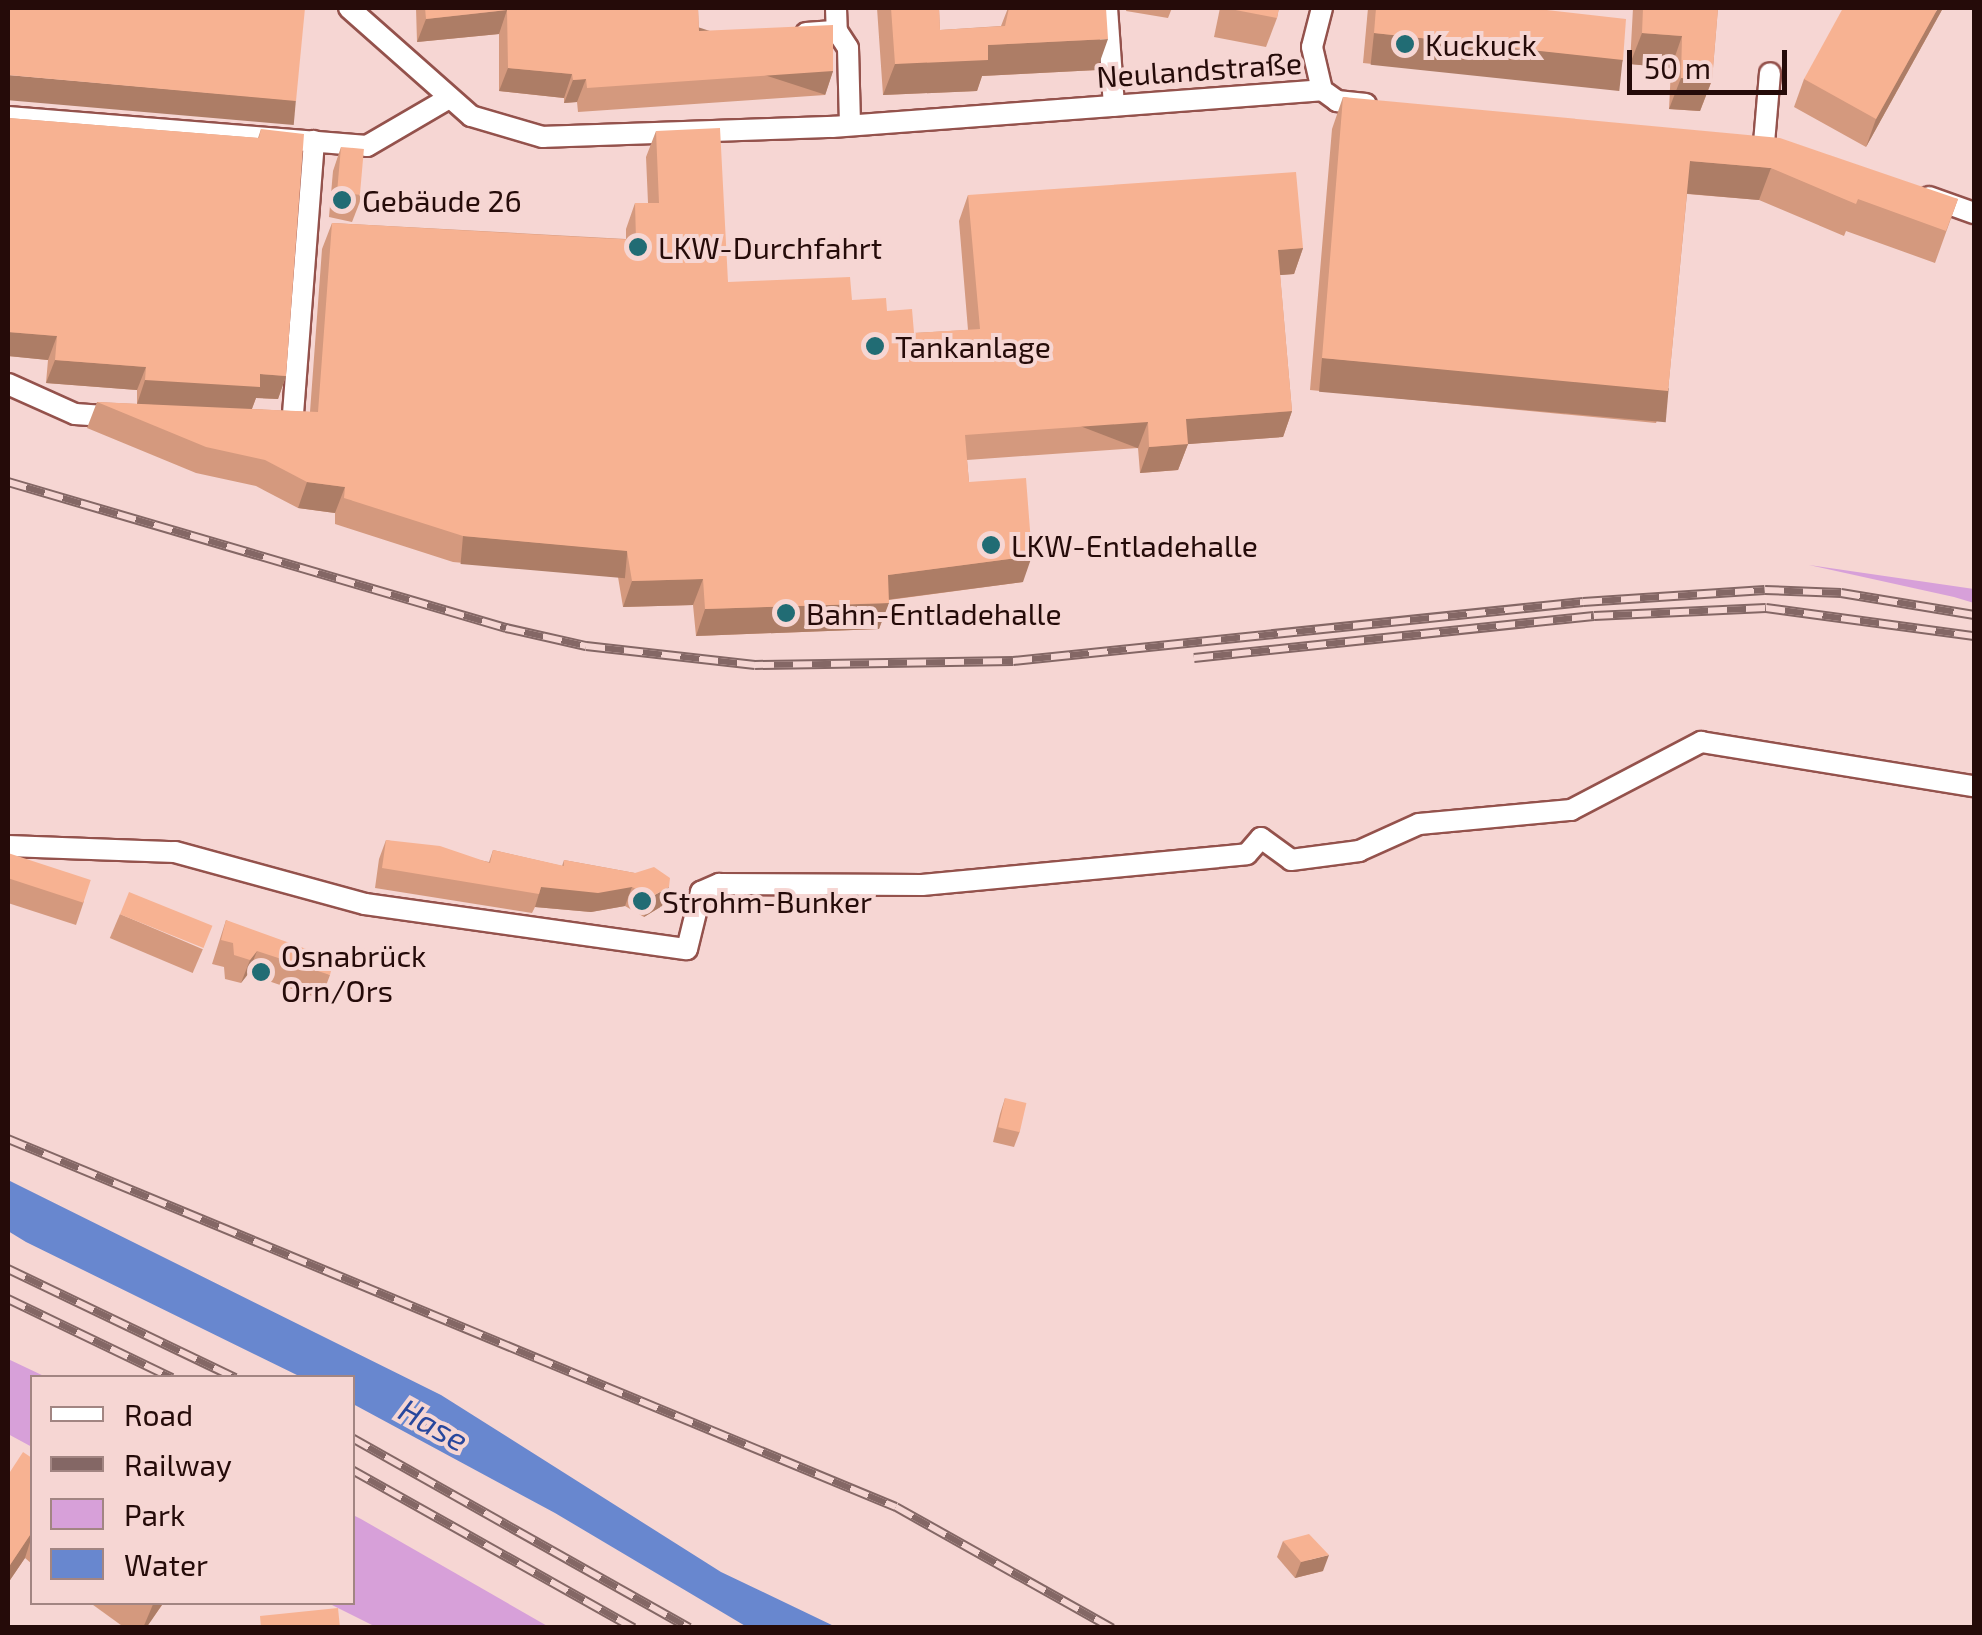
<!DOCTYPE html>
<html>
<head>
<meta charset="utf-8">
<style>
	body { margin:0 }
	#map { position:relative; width:1982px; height:1635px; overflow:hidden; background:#f6d6d3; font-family:"Exo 2",sans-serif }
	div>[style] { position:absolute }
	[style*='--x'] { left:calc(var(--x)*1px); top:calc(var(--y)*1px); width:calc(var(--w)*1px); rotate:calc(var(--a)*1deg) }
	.green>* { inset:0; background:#d7a0d9 }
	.water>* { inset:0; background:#6887cf }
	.roads { filter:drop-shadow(2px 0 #94524c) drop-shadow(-2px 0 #94524c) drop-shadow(0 2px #94524c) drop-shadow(0 -2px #94524c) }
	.minor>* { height:20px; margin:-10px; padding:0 10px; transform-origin:10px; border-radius:10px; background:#fff }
	.rail>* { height:10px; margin-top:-5px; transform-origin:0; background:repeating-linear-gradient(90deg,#f6d6d3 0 19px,#846765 0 38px); box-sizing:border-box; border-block:2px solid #846765 }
	.wall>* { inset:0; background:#d4997e; transform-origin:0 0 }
	.shaded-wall>* { inset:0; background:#ad7d66; transform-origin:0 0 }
	.building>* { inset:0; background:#f7b292; transform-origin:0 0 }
	.dots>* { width:28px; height:28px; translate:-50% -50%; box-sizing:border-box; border:5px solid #f6d6d3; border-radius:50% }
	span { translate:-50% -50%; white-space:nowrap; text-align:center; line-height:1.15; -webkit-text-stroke:8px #f6d6d3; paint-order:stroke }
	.poi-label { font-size:30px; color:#250b09 }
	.left { translate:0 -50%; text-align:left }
	.street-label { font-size:30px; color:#250b09 }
	.water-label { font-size:32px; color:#28479d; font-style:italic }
	.frame { position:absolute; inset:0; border:10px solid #250b09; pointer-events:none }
	.legend { position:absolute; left:30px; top:1375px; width:325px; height:230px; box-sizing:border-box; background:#f6d6d3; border:2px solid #a28582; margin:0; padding:12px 18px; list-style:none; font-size:30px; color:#250b09 }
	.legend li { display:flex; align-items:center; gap:20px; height:50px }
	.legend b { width:50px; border:2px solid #a28582 }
	.scale { position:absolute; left:1627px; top:50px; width:160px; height:45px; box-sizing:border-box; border:5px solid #250b09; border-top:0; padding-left:12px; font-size:30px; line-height:35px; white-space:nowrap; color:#250b09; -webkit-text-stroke:8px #f6d6d3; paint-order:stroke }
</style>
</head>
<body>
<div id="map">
	<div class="green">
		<div style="clip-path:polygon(1809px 565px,1974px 589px,1974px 603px,1954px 597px)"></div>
		<div style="clip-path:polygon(8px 1359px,46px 1377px,32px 1378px,32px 1447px,8px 1434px)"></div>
		<div style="clip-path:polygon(353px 1515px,361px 1519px,549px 1627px,376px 1627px,328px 1603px,352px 1602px)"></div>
	</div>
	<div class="water">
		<div style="clip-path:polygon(8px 1180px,441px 1395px,721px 1572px,836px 1627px,747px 1627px,555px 1513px,353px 1404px,352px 1378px,301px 1377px,26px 1242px,8px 1231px)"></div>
	</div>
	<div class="roads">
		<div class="minor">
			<div style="--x:349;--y:8;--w:163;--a:41.5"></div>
			<div style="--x:471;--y:116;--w:75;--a:16.3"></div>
			<div style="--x:543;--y:137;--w:289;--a:-2"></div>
			<div style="--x:832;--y:127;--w:491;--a:-4.3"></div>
			<div style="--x:1322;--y:90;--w:19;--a:36"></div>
			<div style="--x:1337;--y:101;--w:29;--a:6"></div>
			<div style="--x:836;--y:8;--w:23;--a:88"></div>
			<div style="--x:1107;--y:8;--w:98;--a:85.9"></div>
			<div style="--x:806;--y:33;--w:31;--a:-4"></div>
			<div style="--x:837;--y:31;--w:20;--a:57"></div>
			<div style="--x:848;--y:48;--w:77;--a:88.5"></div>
			<div style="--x:1322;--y:90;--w:44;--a:-103.1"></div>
			<div style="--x:1312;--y:47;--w:40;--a:-75.6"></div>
			<div style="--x:8;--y:117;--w:360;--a:4.6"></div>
			<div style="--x:367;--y:146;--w:95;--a:-30.3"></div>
			<div style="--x:1764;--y:143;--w:70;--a:-85.1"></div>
			<div style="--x:1929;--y:197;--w:48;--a:19.6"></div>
			<div style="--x:8;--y:384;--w:73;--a:24.1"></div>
			<div style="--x:75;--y:414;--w:44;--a:3.9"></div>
			<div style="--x:283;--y:426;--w:9;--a:6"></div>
			<div style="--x:292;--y:427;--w:287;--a:-85.6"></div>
			<div style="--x:8;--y:846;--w:167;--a:2.1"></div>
			<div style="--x:175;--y:852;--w:197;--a:15.3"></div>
			<div style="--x:365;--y:904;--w:325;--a:8"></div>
			<div style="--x:687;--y:949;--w:59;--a:-76.2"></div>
			<div style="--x:701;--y:892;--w:20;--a:-24"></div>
			<div style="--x:719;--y:884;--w:203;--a:0.3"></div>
			<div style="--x:922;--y:885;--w:326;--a:-5.4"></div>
			<div style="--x:1247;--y:854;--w:21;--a:-49"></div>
			<div style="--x:1261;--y:838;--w:37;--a:36"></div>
			<div style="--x:1291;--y:860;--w:69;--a:-7.5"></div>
			<div style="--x:1359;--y:851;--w:66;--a:-24.2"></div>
			<div style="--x:1419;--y:824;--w:153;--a:-5.3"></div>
			<div style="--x:1571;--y:810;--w:147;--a:-27.6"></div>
			<div style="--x:1701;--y:742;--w:277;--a:9.2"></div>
		</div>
	</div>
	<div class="rail">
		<div style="--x:8;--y:482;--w:519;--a:16.34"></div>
		<div style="--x:506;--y:628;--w:82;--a:12.7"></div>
		<div style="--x:586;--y:646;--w:170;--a:6.4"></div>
		<div style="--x:755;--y:665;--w:258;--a:-0.9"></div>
		<div style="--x:1013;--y:661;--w:573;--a:-5.91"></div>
		<div style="--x:1583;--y:602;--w:182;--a:-3.8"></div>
		<div style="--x:1765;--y:590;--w:76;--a:2.3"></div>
		<div style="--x:1841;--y:593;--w:135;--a:9.4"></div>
		<div style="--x:1194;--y:658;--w:402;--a:-6"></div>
		<div style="--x:1594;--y:616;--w:172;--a:-2.7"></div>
		<div style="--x:1766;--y:608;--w:210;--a:7.7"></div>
		<div style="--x:8;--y:1139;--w:961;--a:22.51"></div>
		<div style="--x:896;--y:1507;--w:248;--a:29.3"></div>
		<div style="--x:8;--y:1269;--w:252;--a:25.6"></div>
		<div style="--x:8;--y:1299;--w:182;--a:25.7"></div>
		<div style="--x:352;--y:1438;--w:387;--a:29.4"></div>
		<div style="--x:352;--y:1470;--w:323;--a:29.3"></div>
	</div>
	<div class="wall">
		<div style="clip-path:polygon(416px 8px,698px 8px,699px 31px,833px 71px,825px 95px,578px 112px,577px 102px,564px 103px,564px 98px,499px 91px,499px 34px,417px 42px)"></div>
		<div style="clip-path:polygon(877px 8px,939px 8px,940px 30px,1001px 26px,1008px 8px,1103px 8px,1097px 70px,982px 76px,977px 91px,883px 95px)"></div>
		<div style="clip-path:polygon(1127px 8px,1172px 8px,1168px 18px,1126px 11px)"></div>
		<div style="clip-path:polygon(1220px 8px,1279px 8px,1277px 18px,1266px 47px,1214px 37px)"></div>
		<div style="clip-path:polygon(1368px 8px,1529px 8px,1623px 60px,1612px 89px,1363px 63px)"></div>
		<div style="clip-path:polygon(1633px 8px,1718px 8px,1712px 80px,1700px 111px,1669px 109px,1671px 68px,1630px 64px)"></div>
		<div style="clip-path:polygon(1943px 8px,1866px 147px,1794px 107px,1804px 79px)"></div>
		<div style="clip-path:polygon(1343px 97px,1958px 199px,1935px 263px,1846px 231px,1844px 236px,1759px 200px,1687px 194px,1668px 391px,1656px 423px,1310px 390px,1332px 129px)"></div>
		<div style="clip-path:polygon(8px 118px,258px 138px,261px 129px,286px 376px,278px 399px,256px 398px,252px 409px,310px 412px,322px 249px,332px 223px,626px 239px,626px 229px,635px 203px,648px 203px,646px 157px,656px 131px,728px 282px,852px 300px,887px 311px,914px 333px,968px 330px,959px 221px,968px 195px,1303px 248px,1294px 274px,1280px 275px,1292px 411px,1283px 437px,1188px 444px,1178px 470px,1140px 473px,1138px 448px,967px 460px,969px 482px,1023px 582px,889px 600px,879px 629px,696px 636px,693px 605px,623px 607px,618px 577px,453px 562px,335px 524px,335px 513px,298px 508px,256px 486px,196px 473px,87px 428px,97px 402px,137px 404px,137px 390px,46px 383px,48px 360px,8px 356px)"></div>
		<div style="clip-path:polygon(341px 147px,361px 199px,352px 222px,329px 217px,333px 171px)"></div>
		<div style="clip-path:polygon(386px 840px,489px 862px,493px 850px,562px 866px,564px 860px,635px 873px,662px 906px,644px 917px,625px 906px,591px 912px,535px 907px,532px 913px,375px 888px,379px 859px)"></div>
		<div style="clip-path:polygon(8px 853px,84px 901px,76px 925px,8px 903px)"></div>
		<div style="left:120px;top:914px;width:90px;height:26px;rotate:23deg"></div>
		<div style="clip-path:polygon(226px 920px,330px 975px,321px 999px,248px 974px,241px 983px,225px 979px,224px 967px,212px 964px)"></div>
		<div style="clip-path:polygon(1005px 1098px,1020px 1131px,1014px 1147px,993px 1142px,1000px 1114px)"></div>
		<div style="clip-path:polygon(32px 1458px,32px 1564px,25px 1558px,8px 1583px,8px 1475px)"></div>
		<div style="clip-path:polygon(1283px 1541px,1323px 1571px,1295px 1578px,1277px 1557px)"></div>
		<div style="clip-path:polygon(89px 1602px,164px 1602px,146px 1628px,125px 1628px)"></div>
	</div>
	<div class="shaded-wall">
		<div style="clip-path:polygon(1938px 8px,1943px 8px,1866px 147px,1876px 119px)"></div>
		<div style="clip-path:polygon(507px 10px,499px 34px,417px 42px,426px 19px)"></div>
		<div style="left:1374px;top:33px;width:250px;height:32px;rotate:6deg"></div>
		<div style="clip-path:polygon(1642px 33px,1682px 36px,1671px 68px,1630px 64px)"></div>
		<div style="clip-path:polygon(1108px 39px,1097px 70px,982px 76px,977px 91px,883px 95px,895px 64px,988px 45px)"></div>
		<div style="clip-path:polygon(508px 68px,572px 74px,564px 98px,499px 91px)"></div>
		<div style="left:833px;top:71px;width:25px;height:247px;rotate:108deg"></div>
		<div style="left:8px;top:75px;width:289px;height:25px;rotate:5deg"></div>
		<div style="clip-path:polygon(1681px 78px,1712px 80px,1700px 111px,1669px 109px)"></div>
		<div style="clip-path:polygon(586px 79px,577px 102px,564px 103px,573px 80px)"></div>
		<div style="clip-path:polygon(1690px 161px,1771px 168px,1759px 200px,1679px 193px)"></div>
		<div style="clip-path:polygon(1303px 248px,1294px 274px,1268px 276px,1278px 250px)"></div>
		<div style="clip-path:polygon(8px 332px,57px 336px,48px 360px,8px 356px)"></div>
		<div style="left:1322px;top:358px;width:348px;height:34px;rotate:5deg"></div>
		<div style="clip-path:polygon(55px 360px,146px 367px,137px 390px,46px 383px)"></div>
		<div style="clip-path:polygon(260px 374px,286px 376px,278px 399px,256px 398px,251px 411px,137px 404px,145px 380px)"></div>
		<div style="clip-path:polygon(1292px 411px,1283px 437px,1176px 445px,1186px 419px)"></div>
		<div style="left:1148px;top:422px;width:28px;height:183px;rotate:111deg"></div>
		<div style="clip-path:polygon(1188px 444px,1178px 470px,1140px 473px,1149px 447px)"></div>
		<div style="clip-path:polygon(307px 482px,345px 487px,335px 513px,298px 508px)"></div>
		<div style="left:463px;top:536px;width:165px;height:28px;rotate:5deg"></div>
		<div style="clip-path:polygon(1032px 556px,1023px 582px,878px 601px,888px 575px)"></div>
		<div style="clip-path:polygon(703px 579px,693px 605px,623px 607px,632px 581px)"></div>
		<div style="clip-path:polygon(889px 603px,879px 629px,696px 636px,705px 609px)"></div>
		<div style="clip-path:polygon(541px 887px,632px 887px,625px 906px,591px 912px,535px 907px)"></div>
		<div style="clip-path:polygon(669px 887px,662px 906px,644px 917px,651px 897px)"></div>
		<div style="clip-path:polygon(257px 951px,248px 974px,241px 983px,250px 960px)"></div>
		<div style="clip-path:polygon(32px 1532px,32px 1536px,25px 1558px,8px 1583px,8px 1568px)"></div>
		<div style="clip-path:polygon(1329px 1555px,1323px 1571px,1295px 1578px,1301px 1562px)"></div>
		<div style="clip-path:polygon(154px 1602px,164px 1602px,146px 1628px,143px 1628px)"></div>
	</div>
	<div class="building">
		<div style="clip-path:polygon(8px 8px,305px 8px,296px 101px,8px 75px)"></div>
		<div style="clip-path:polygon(425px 8px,698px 8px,699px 31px,833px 25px,833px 71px,587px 88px,586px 79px,573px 80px,572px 74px,508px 68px,507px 10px,426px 19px)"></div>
		<div style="clip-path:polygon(891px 8px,939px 8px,940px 30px,1005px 26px,1009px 8px,1106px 8px,1108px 39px,988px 45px,988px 60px,895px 64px)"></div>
		<div style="clip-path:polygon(1225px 8px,1279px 8px,1277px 18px)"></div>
		<div style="clip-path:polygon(1376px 8px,1529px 8px,1626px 19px,1623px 60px,1374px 33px)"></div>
		<div style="clip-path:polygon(1643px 8px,1718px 8px,1712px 80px,1681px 78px,1682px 36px,1642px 33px)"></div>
		<div style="clip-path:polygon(1843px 8px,1938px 8px,1876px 119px,1804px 79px)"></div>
		<div style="clip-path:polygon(1343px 97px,1780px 138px,1958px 199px,1946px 231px,1858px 199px,1856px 204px,1771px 168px,1690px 161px,1668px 391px,1322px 358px)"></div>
		<div style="clip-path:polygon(8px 118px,259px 138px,261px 129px,304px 134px,286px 376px,260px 374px,260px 387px,145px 380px,146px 367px,55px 360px,57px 336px,8px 332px)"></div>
		<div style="clip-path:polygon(720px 128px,728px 282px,850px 277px,852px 300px,886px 298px,887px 311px,912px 309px,914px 333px,980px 329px,968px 195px,1296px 172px,1303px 248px,1278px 250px,1292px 411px,1186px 419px,1188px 444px,1149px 447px,1148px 422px,965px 435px,969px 482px,1026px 478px,1032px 556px,888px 575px,889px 603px,705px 609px,703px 579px,632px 581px,627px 551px,463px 536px,344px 498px,345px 487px,307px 482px,265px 460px,206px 447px,97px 402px,318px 412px,332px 223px,636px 240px,635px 203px,659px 203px,656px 131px)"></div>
		<div style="left:341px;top:147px;width:23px;height:46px;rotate:5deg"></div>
		<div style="clip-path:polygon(386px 840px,440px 846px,490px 863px,493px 850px,564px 866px,564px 860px,635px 873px,654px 867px,670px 878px,669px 887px,651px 897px,632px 887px,598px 893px,541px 887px,539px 894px,382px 868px)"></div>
		<div style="left:8px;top:853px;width:87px;height:24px;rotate:18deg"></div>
		<div style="left:129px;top:892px;width:90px;height:24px;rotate:22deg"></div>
		<div style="clip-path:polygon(226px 920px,334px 959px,330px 975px,257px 951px,250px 960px,234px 955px,233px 943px,221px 940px)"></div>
		<div style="left:1005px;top:1098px;width:22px;height:30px;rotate:13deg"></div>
		<div style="clip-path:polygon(23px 1452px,32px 1458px,32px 1532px,8px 1568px,8px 1475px)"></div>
		<div style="clip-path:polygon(1309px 1534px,1329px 1555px,1301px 1562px,1283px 1541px)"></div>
		<div style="clip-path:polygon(338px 1608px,340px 1628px,261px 1628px,260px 1616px)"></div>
	</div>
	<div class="dots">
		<div style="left:1405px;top:44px;background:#216c74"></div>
		<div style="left:342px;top:200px;background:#216c74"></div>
		<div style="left:638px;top:247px;background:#216c74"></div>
		<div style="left:875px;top:346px;background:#216c74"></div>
		<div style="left:991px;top:545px;background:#216c74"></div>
		<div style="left:786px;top:613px;background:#216c74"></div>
		<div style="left:642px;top:901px;background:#216c74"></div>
		<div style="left:261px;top:972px;background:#216c74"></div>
	</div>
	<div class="poi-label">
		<span class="left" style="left:1425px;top:44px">Kuckuck</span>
		<span class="left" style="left:362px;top:200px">Gebäude 26</span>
		<span class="left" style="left:658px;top:247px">LKW-Durchfahrt</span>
		<span class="left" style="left:895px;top:346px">Tankanlage</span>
		<span class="left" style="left:1011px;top:545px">LKW-Entladehalle</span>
		<span class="left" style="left:806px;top:613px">Bahn-Entladehalle</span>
		<span class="left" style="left:662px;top:901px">Strohm-Bunker</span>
		<span class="left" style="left:281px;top:972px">Osnabrück<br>Orn/Ors</span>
	</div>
	<div class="street-label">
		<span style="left:1199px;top:69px;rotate:-4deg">Neulandstraße</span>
	</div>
	<div class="water-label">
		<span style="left:434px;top:1424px;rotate:29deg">Hase</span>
	</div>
	<div class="frame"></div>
	<ul class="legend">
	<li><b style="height:12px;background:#fff"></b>Road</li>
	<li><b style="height:12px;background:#846765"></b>Railway</li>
	<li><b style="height:28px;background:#d7a0d9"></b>Park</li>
	<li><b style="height:28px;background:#6887cf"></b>Water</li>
	</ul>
	<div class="scale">50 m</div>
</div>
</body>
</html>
